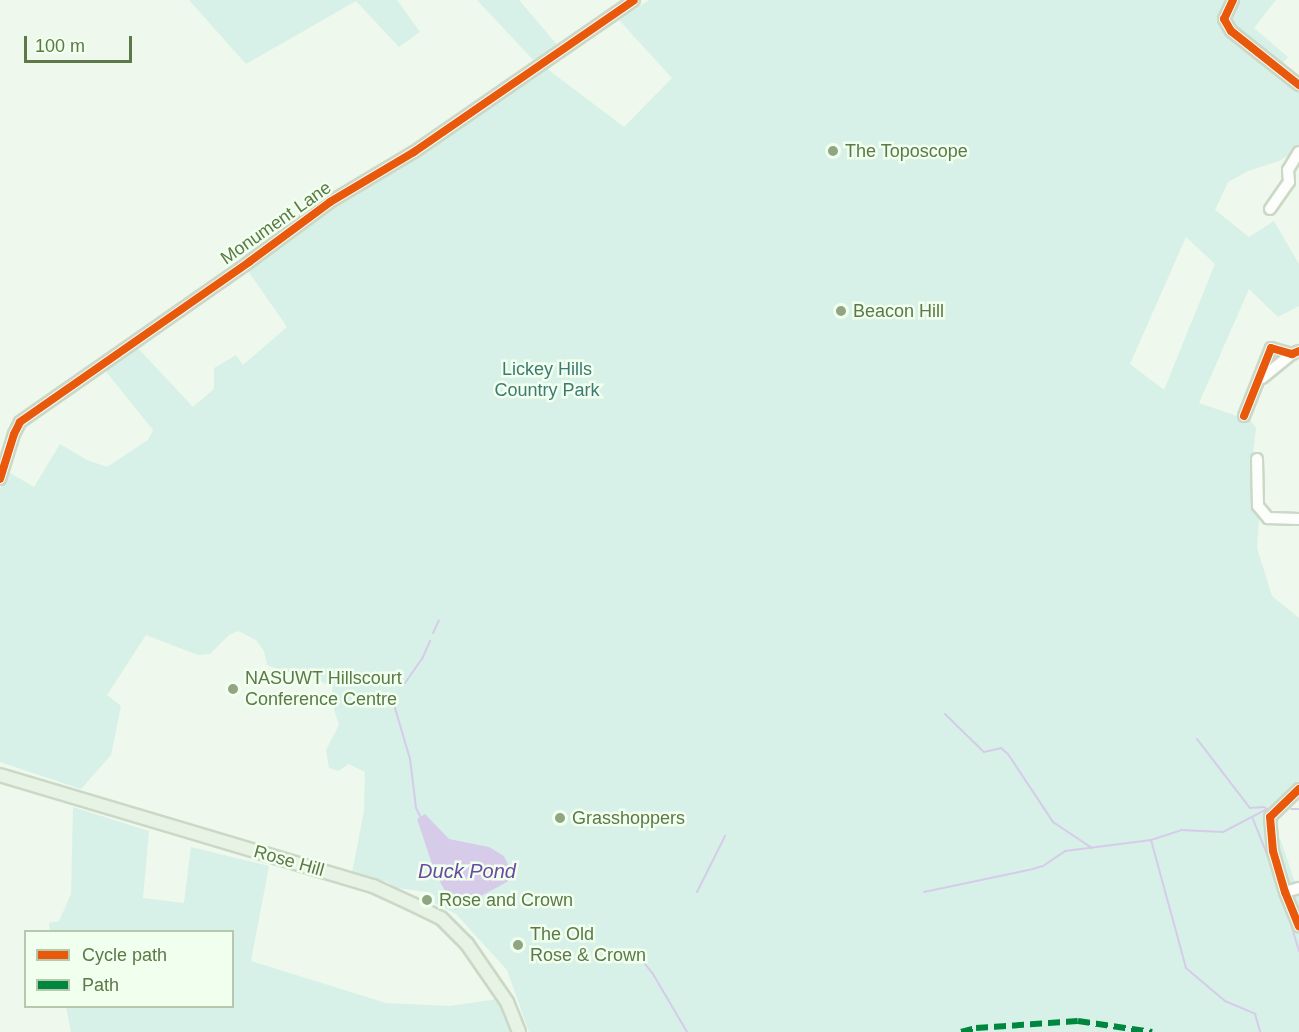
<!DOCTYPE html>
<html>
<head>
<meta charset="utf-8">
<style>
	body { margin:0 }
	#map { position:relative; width:1299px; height:1032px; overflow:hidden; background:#eef8ec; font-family:Arial,sans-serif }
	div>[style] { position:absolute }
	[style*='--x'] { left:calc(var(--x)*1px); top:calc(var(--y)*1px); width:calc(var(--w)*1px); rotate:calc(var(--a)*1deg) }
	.green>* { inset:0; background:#d7f1e8 }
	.water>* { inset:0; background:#d6ccea }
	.stream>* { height:2px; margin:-1px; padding:0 1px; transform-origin:1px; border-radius:1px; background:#d6ccea }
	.roads { filter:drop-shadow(2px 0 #ccd8c6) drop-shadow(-2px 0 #ccd8c6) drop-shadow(0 2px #ccd8c6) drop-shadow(0 -2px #ccd8c6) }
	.minor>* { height:10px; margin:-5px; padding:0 5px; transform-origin:5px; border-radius:5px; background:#fcfefc }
	.major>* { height:12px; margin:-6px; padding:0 6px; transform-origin:6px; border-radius:6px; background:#e7f3e5 }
	.quiet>* { height:6px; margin-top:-3px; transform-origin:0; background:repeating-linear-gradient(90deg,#00873e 0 12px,transparent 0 18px) }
	.cycleway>* { height:8px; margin:-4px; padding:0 4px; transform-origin:4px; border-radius:4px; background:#e8590c }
	.dots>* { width:16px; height:16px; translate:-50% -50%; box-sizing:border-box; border:3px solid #f1ffee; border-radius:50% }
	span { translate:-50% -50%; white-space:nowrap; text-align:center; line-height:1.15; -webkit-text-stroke:5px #f1ffee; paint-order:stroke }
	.poi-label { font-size:18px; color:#5d7949 }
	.left { translate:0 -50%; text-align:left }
	.street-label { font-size:18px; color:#5d7949 }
	.park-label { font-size:18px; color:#3d7a74 }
	.water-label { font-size:20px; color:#6c4aa3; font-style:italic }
	.legend { position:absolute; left:24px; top:930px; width:210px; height:78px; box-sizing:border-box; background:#f1ffee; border:2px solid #b6c9ac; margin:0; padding:8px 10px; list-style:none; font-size:18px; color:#5d7949 }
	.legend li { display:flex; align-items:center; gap:12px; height:30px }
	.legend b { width:30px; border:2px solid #b6c9ac }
	.scale { position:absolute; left:24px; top:36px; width:108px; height:27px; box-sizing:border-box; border:3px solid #5d7949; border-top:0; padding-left:8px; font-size:18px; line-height:21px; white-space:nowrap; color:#5d7949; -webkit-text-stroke:4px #f1ffee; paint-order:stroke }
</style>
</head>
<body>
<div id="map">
	<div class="green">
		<div style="clip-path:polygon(189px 0,397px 0,420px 32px,399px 47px,356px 1px,246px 64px)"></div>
		<div style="clip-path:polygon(477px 0,519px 0,559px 47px,536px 63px)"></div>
		<div style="clip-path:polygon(evenodd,649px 0,1276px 0,1254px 28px,1288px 57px,1278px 69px,1299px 89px,1299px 149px,1279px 161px,1248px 171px,1228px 182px,1215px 210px,1249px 237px,1274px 221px,1299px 264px,1299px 306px,1278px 317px,1249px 289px,1199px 403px,1251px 421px,1256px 428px,1253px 454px,1259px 520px,1257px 548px,1272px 596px,1299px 618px,1299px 781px,1268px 814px,1269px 841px,1280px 838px,1299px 894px,1299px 1032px,529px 1032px,507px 970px,456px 914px,430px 901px,427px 892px,397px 888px,388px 882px,352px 873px,364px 811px,365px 772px,349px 764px,338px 771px,329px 768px,326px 750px,339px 725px,333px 706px,332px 686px,297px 672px,285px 672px,267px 665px,264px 651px,256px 640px,238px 631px,229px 635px,210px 654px,198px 655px,146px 635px,107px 695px,121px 706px,111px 755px,81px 789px,0 762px,0 489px,5px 470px,34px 487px,60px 444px,87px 460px,107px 467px,148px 440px,153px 430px,104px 369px,136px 346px,193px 407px,214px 389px,214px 368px,236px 355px,243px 365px,287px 327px,246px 268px,329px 207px,525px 85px,546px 68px,624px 127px,672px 78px,619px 20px,649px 0,1186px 237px,1215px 264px,1164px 390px,1130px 364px,1186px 237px)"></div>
		<div style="clip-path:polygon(73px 807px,149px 831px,143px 898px,184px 903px,191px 847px,269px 866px,251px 961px,386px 1003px,450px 1006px,498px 999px,516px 1032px,71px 1032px,66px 1007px,232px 1006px,232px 932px,50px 932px,49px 923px,59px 921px,71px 894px)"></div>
	</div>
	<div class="water">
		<div style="clip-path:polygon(425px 814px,449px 839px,489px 847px,504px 856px,512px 873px,507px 882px,455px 910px,434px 870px,417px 819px)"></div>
	</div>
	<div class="stream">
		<div style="--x:433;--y:633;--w:14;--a:-65"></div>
		<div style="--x:405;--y:683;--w:29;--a:-55"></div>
		<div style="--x:422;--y:659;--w:20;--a:-66"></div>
		<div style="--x:396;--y:700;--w:8;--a:97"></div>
		<div style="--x:395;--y:708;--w:53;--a:73.6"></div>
		<div style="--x:410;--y:759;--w:49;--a:83"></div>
		<div style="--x:416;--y:808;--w:9;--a:63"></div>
		<div style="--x:945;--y:714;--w:54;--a:44.3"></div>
		<div style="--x:984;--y:752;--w:17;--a:-13"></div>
		<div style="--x:1001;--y:748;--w:9;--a:41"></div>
		<div style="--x:1008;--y:754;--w:82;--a:56.5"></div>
		<div style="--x:1053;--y:822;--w:47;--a:33.7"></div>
		<div style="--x:1197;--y:739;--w:87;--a:52.5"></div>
		<div style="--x:1250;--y:808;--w:14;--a:-4"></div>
		<div style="--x:1264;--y:807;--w:4;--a:34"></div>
		<div style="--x:1291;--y:809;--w:8;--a:0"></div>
		<div style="--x:1253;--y:819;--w:57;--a:68.4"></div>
		<div style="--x:1151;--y:840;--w:133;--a:74.7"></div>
		<div style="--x:1186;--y:968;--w:51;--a:40.2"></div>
		<div style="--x:1225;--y:1001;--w:33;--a:23"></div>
		<div style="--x:1255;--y:1014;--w:19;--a:74"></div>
		<div style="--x:697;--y:892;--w:63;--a:-63.4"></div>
		<div style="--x:924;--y:892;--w:111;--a:-11.9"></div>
		<div style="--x:1033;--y:869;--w:10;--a:-17"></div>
		<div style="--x:1043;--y:866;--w:27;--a:-34"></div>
		<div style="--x:1065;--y:851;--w:87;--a:-7.3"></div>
		<div style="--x:1151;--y:840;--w:32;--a:-18"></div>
		<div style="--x:1181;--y:830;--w:42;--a:2.7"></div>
		<div style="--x:1223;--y:832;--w:50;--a:-27.6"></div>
		<div style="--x:1286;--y:908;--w:45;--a:73.2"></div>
		<div style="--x:636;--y:953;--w:27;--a:51"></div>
		<div style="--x:653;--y:974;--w:67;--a:59.6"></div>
	</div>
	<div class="roads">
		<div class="minor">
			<div style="--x:1233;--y:0;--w:21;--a:115"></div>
			<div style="--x:1224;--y:19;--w:14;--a:60"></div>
			<div style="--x:1231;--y:31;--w:87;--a:38.5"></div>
			<div style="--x:1270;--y:209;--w:33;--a:-55"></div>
			<div style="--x:1289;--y:182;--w:12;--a:-95"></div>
			<div style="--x:1288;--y:170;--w:21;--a:-59"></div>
			<div style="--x:1262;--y:378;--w:38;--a:-39"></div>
			<div style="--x:1244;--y:416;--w:73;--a:-68.3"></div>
			<div style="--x:1271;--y:348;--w:22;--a:16"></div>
			<div style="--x:1292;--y:354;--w:8;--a:-23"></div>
			<div style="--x:1257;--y:459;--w:47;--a:88.8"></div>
			<div style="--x:1258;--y:506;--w:16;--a:50"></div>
			<div style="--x:1268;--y:518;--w:31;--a:2"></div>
			<div style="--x:0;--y:479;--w:47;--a:-72.7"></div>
			<div style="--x:14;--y:434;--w:13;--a:-63"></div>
			<div style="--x:20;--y:422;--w:279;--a:-34.9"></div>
			<div style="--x:249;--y:262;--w:101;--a:-36.5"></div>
			<div style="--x:330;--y:202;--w:98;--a:-30.8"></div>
			<div style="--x:414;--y:152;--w:267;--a:-34.6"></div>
			<div style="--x:1299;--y:789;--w:40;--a:136"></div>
			<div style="--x:1270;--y:817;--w:34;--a:85"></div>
			<div style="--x:1273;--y:851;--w:43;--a:73.7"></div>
			<div style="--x:1285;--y:892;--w:37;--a:68"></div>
			<div style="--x:1285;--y:892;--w:15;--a:-16"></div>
		</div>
		<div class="major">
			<div style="--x:0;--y:775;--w:389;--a:16.6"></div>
			<div style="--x:373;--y:886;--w:43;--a:24.8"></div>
			<div style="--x:412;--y:904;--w:32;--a:26"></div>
			<div style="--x:441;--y:918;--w:37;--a:45"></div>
			<div style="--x:467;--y:944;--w:70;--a:55.4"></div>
			<div style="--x:507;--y:1002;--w:32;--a:68"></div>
		</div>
	</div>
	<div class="quiet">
		<div style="--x:961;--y:1032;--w:16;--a:-15"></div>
		<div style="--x:976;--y:1028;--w:102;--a:-3.9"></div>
		<div style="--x:1078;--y:1021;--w:75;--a:8.5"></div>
	</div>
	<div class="cycleway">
		<div style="--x:1233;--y:0;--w:21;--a:115"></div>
		<div style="--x:1224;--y:19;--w:14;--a:60"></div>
		<div style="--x:1231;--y:31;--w:87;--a:38.5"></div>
		<div style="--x:1244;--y:416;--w:73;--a:-68.3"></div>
		<div style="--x:1271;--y:348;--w:22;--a:16"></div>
		<div style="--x:1292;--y:354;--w:8;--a:-23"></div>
		<div style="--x:0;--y:479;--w:47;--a:-72.7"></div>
		<div style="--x:14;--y:434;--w:13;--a:-63"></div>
		<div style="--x:20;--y:422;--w:279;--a:-34.9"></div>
		<div style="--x:249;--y:262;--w:101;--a:-36.5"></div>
		<div style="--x:330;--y:202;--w:98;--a:-30.8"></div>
		<div style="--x:414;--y:152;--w:267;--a:-34.6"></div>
		<div style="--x:1299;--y:789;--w:40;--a:136"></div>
		<div style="--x:1270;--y:817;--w:34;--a:85"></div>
		<div style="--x:1273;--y:851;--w:43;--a:73.7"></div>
		<div style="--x:1285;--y:892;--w:37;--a:68"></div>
	</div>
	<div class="dots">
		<div style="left:833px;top:151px;background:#90a582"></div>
		<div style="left:841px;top:311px;background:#90a582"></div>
		<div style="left:233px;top:689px;background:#90a582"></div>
		<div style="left:560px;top:818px;background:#90a582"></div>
		<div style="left:427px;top:900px;background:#90a582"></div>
		<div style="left:518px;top:945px;background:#90a582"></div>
	</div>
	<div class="poi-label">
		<span class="left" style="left:845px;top:151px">The Toposcope</span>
		<span class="left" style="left:853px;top:311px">Beacon Hill</span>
		<span class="left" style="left:245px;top:689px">NASUWT Hillscourt<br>Conference Centre</span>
		<span class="left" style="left:572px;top:818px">Grasshoppers</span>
		<span class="left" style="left:439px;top:900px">Rose and Crown</span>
		<span class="left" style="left:530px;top:945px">The Old<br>Rose &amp; Crown</span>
	</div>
	<div class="street-label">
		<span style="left:276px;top:223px;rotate:-35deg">Monument Lane</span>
		<span style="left:289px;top:861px;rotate:16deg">Rose Hill</span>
	</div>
	<div class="park-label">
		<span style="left:547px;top:380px">Lickey Hills<br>Country Park</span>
	</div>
	<div class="water-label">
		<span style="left:467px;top:871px">Duck Pond</span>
	</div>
	<ul class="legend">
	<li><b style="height:8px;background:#e8590c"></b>Cycle path</li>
	<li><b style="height:8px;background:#00873e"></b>Path</li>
	</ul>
	<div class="scale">100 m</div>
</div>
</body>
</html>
